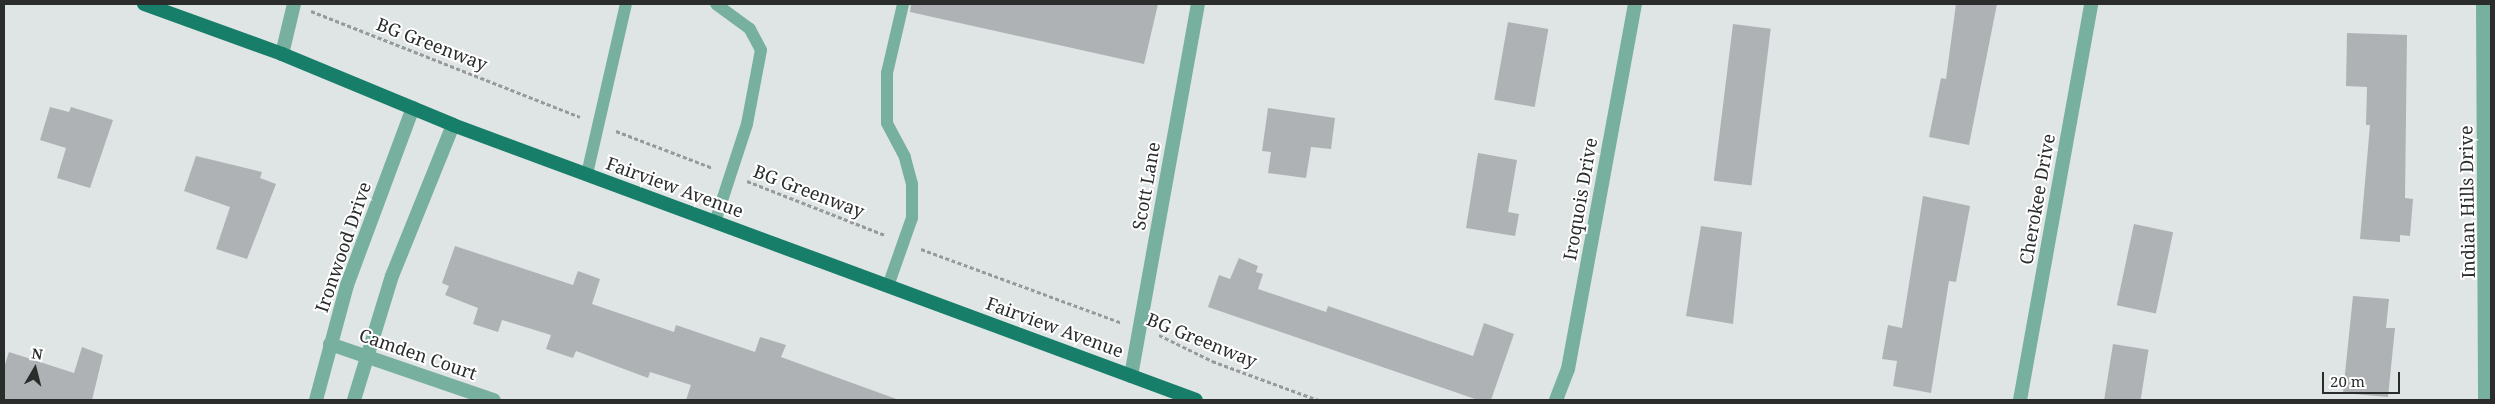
<!DOCTYPE html>
<html>
<head>
<meta charset="utf-8">
<style>
	body { margin:0 }
	#map { position:relative; width:2495px; height:404px; overflow:hidden; background:#dfe4e4; font-family:"Noto Serif",serif }
	div>[style] { position:absolute }
	[style*='--x'] { left:calc(var(--x)*1px); top:calc(var(--y)*1px); width:calc(var(--w)*1px); rotate:calc(var(--a)*1deg) }
	.building>* { inset:0; background:#aeb2b4; transform-origin:0 0 }
	.path>* { height:3px; margin-top:-1.5px; transform-origin:0; background:repeating-linear-gradient(90deg,#969a9a 0 4px,transparent 0 6.5px) }
	.service>* { height:12px; margin:-6px; padding:0 6px; transform-origin:6px; border-radius:6px; background:#78b0a0 }
	.minor>* { height:14px; margin:-7px; padding:0 7px; transform-origin:7px; border-radius:7px; background:#78b0a0 }
	.primary>* { height:14px; margin:-7px; padding:0 7px; transform-origin:7px; border-radius:7px; background:#167e69 }
	span { translate:-50% -50%; white-space:nowrap; text-align:center; line-height:1.15; -webkit-text-stroke:4px #fff; paint-order:stroke }
	.street-label { font-size:18px; color:#2b2d2d }
	.frame { position:absolute; inset:0; border:5px solid #2b2d2d; pointer-events:none }
	.north { position:absolute; left:10px; top:344px; width:50px; height:50px; -webkit-text-stroke:4px #fff; paint-order:stroke; rotate:8deg; font-size:14px; font-weight:700; line-height:20px; text-align:center; color:#2b2d2d }
	.north::after { content:''; display:block; margin:auto; width:18px; height:22px; background:#2b2d2d; clip-path:polygon(50% 0,100% 100%,50% 72%,0 100%) }
	.scale { position:absolute; left:2322px; top:372px; width:78px; height:22px; box-sizing:border-box; border:2px solid #2b2d2d; border-top:0; padding-left:6px; font-size:15px; line-height:18px; white-space:nowrap; color:#2b2d2d; -webkit-text-stroke:4px #fff; paint-order:stroke }
</style>
</head>
<body>
<div id="map">
	<div class="building">
		<div style="clip-path:polygon(911px 4px,1158px 4px,1144px 64px,910px 12px)"></div>
		<div style="clip-path:polygon(1956px 4px,1997px 4px,1969px 145px,1929px 137px,1941px 78px,1946px 79px)"></div>
		<div style="left:1508px;top:22px;width:41px;height:79px;rotate:10deg"></div>
		<div style="left:1733px;top:24px;width:38px;height:158px;rotate:7deg"></div>
		<div style="clip-path:polygon(2347px 33px,2407px 35px,2405px 198px,2413px 199px,2410px 236px,2400px 235px,2400px 242px,2360px 239px,2370px 125px,2366px 125px,2367px 87px,2346px 86px)"></div>
		<div style="clip-path:polygon(50px 107px,69px 112px,71px 107px,113px 120px,90px 188px,57px 178px,66px 148px,40px 140px)"></div>
		<div style="clip-path:polygon(1268px 108px,1335px 118px,1331px 149px,1311px 147px,1306px 178px,1268px 173px,1271px 152px,1262px 151px)"></div>
		<div style="clip-path:polygon(1478px 153px,1517px 160px,1508px 212px,1519px 214px,1515px 236px,1466px 228px)"></div>
		<div style="clip-path:polygon(196px 156px,262px 172px,260px 178px,276px 184px,247px 259px,216px 249px,230px 207px,184px 191px)"></div>
		<div style="clip-path:polygon(1923px 196px,1970px 206px,1956px 282px,1949px 281px,1931px 393px,1893px 386px,1897px 361px,1882px 359px,1888px 325px,1902px 328px)"></div>
		<div style="left:2134px;top:224px;width:40px;height:83px;rotate:12deg"></div>
		<div style="clip-path:polygon(1701px 226px,1742px 232px,1733px 324px,1686px 316px)"></div>
		<div style="clip-path:polygon(455px 246px,573px 285px,578px 271px,600px 279px,592px 304px,674px 332px,676px 325px,755px 352px,760px 337px,786px 345px,781px 357px,899px 400px,686px 400px,691px 385px,650px 372px,648px 378px,576px 351px,573px 358px,546px 349px,551px 335px,502px 320px,498px 332px,473px 324px,478px 308px,445px 295px,449px 286px,442px 283px)"></div>
		<div style="clip-path:polygon(1239px 258px,1258px 266px,1256px 272px,1263px 274px,1258px 289px,1326px 312px,1328px 306px,1473px 356px,1484px 323px,1514px 334px,1491px 400px,1478px 400px,1208px 307px,1219px 275px,1230px 279px)"></div>
		<div style="clip-path:polygon(2353px 296px,2389px 299px,2386px 328px,2395px 328px,2388px 397px,2343px 393px)"></div>
		<div style="left:2113px;top:344px;width:36px;height:57px;rotate:9deg"></div>
		<div style="clip-path:polygon(82px 347px,103px 355px,92px 400px,4px 400px,4px 367px,9px 352px,74px 373px)"></div>
	</div>
	<div class="path">
		<div style="--x:311;--y:11;--w:289;--a:21.5"></div>
		<div style="--x:616;--y:131;--w:104;--a:20.9"></div>
		<div style="--x:747;--y:181;--w:148;--a:21.4"></div>
		<div style="--x:921;--y:249;--w:214;--a:20.2"></div>
		<div style="--x:1159;--y:335;--w:59;--a:26.1"></div>
		<div style="--x:1212;--y:361;--w:113;--a:20.2"></div>
	</div>
	<div class="service">
		<div style="--x:587;--y:174;--w:174;--a:-77.1"></div>
		<div style="--x:715;--y:222;--w:103;--a:-71.9"></div>
		<div style="--x:747;--y:124;--w:75;--a:-79.3"></div>
		<div style="--x:761;--y:50;--w:24;--a:-118"></div>
		<div style="--x:750;--y:29;--w:42;--a:-143.7"></div>
		<div style="--x:888;--y:286;--w:72;--a:-70.6"></div>
		<div style="--x:912;--y:218;--w:34;--a:-90"></div>
		<div style="--x:912;--y:184;--w:28;--a:-105"></div>
		<div style="--x:905;--y:157;--w:38;--a:-118"></div>
		<div style="--x:887;--y:123;--w:50;--a:-90"></div>
		<div style="--x:887;--y:73;--w:71;--a:-76.9"></div>
	</div>
	<div class="minor">
		<div style="--x:2483;--y:4;--w:396;--a:89.7"></div>
		<div style="--x:282;--y:54;--w:51;--a:-76.5"></div>
		<div style="--x:330;--y:344;--w:173;--a:18.9"></div>
		<div style="--x:1131;--y:376;--w:378;--a:-79.8"></div>
		<div style="--x:316;--y:400;--w:119;--a:-74.9"></div>
		<div style="--x:347;--y:285;--w:189;--a:-69.6"></div>
		<div style="--x:354;--y:400;--w:130;--a:-73"></div>
		<div style="--x:392;--y:276;--w:163;--a:-68"></div>
		<div style="--x:1556;--y:400;--w:33;--a:-69"></div>
		<div style="--x:1568;--y:369;--w:371;--a:-79.6"></div>
		<div style="--x:2020;--y:400;--w:402;--a:-79.8"></div>
	</div>
	<div class="primary">
		<div style="--x:144;--y:4;--w:147;--a:19.9"></div>
		<div style="--x:282;--y:54;--w:185;--a:22.5"></div>
		<div style="--x:453;--y:125;--w:792;--a:20.31"></div>
	</div>
	<div class="street-label">
		<span style="left:432px;top:44px;rotate:21deg">BG Greenway</span>
		<span style="left:1146px;top:186px;rotate:-80deg">Scott Lane</span>
		<span style="left:675px;top:187px;rotate:20deg">Fairview Avenue</span>
		<span style="left:809px;top:191px;rotate:21deg">BG Greenway</span>
		<span style="left:1580px;top:199px;rotate:-80deg">Iroquois Drive</span>
		<span style="left:2037px;top:199px;rotate:-80deg">Cherokee Drive</span>
		<span style="left:2467px;top:202px;rotate:-91deg">Indian Hills Drive</span>
		<span style="left:343px;top:247px;rotate:-71deg">Ironwood Drive</span>
		<span style="left:1055px;top:327px;rotate:20deg">Fairview Avenue</span>
		<span style="left:1202px;top:340px;rotate:22deg">BG Greenway</span>
		<span style="left:418px;top:354px;rotate:19deg">Camden Court</span>
	</div>
	<div class="frame"></div>
	<div class="north">N</div>
	<div class="scale">20 m</div>
</div>
</body>
</html>
